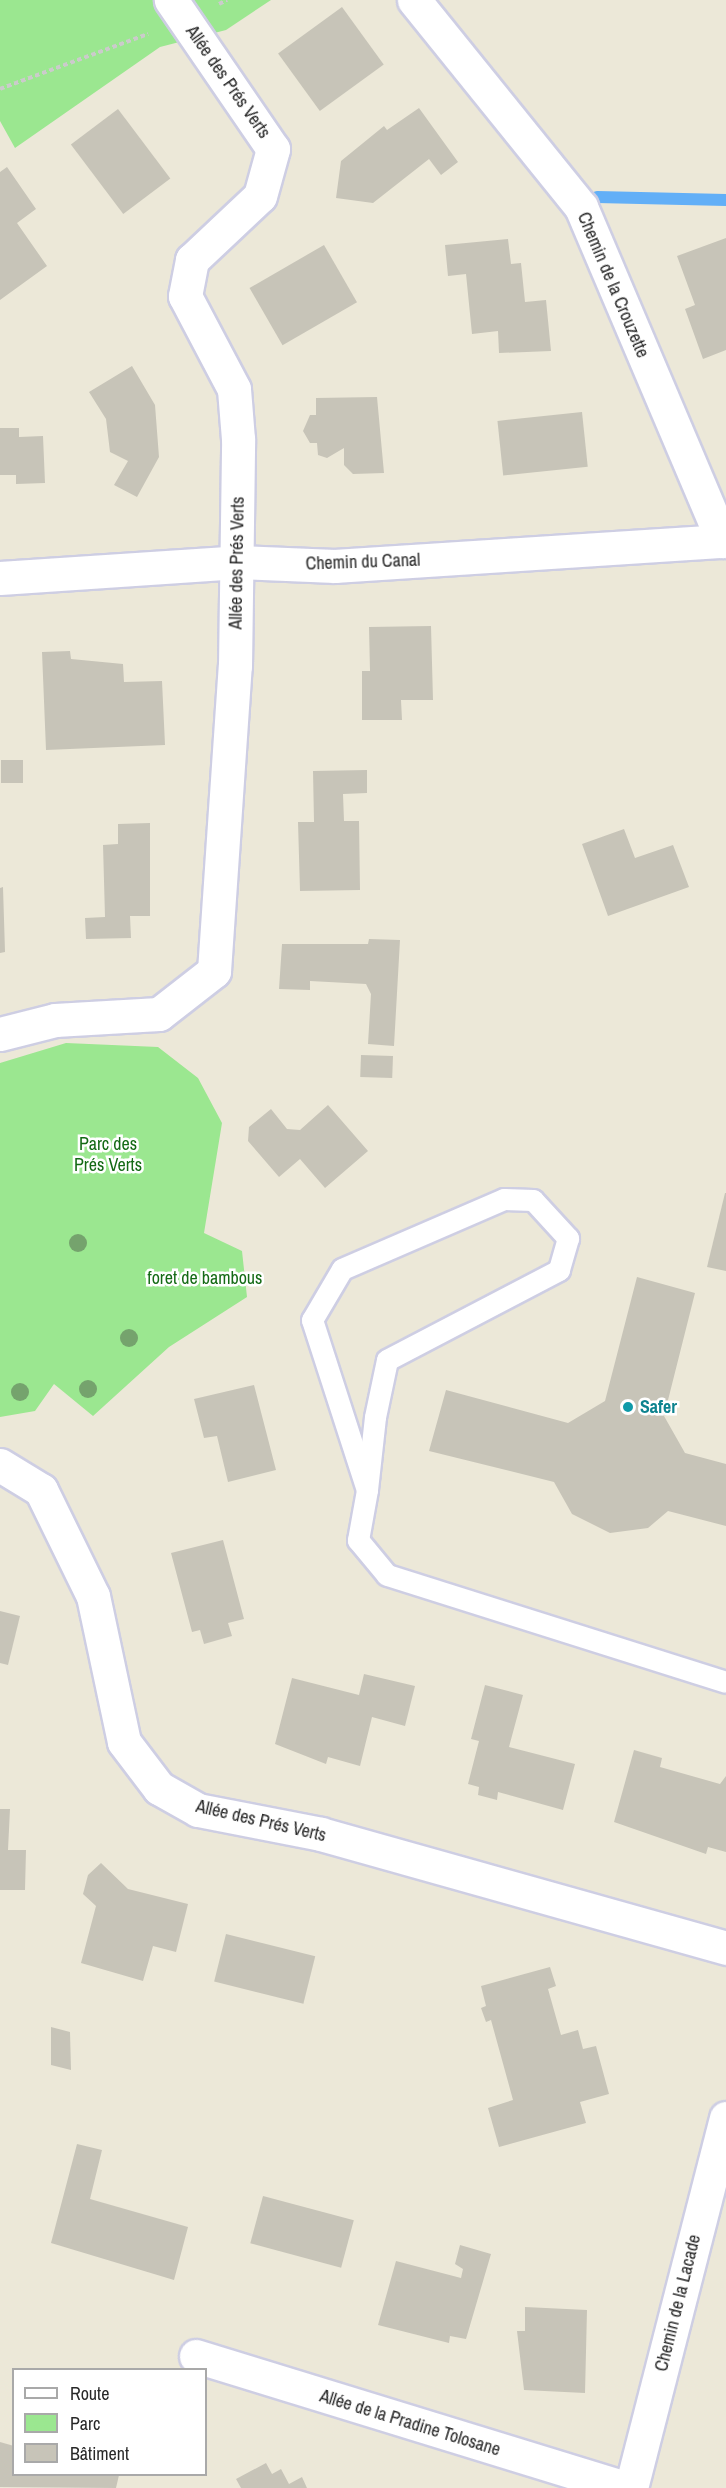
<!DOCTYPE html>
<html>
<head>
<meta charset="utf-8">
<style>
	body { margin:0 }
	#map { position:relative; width:726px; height:2488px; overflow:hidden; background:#ece8d8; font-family:"Archivo Narrow",sans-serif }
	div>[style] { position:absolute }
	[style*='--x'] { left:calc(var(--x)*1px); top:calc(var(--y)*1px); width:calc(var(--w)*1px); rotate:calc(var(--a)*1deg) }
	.green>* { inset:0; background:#9be790 }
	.stream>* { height:12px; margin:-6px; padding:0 6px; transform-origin:6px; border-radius:6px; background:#62aff7 }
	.building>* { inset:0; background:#c7c4b8; transform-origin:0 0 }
	.path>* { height:4px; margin-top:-2px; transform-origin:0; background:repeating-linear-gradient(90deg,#cbcbcb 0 4.5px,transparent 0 7.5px) }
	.roads { filter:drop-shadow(2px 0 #cecee3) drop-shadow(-2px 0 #cecee3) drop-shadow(0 2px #cecee3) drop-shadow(0 -2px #cecee3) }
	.lane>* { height:21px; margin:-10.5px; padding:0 10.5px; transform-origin:10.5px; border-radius:10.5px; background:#fff }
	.street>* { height:33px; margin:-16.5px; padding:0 16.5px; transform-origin:16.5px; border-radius:16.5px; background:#fff }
	.trees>* { width:18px; height:18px; margin:-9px; border-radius:50%; background:#75a36d }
	.dots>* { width:16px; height:16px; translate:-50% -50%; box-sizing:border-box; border:3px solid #fff; border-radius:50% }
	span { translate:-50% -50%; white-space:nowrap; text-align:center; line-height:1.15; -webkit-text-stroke:5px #fff; paint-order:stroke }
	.street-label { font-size:18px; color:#282828 }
	.park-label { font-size:18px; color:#146a15 }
	.culture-label { font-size:18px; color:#0d838f; font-weight:700 }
	.left { translate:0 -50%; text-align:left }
	.legend { position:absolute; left:12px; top:2368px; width:195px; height:108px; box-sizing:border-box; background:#fff; border:2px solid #a9a9a9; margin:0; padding:8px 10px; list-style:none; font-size:18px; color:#282828 }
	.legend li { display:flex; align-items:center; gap:12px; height:30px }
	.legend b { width:30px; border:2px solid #a9a9a9 }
</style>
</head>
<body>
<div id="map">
	<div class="green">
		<div style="clip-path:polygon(0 0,271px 0,226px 30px,160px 47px,15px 148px,0 121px)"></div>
		<div style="clip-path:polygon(66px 1043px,158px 1047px,198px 1078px,222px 1123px,204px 1233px,242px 1251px,247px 1297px,169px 1347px,93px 1416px,54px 1384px,35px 1411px,0 1417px,0 1063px)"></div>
	</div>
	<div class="stream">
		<div style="--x:597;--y:197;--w:129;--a:1.3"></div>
	</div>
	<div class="building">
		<div style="left:342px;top:7px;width:71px;height:79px;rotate:54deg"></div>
		<div style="clip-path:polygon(419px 108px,458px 162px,441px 175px,429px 159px,373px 203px,336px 198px,341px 161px,384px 126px,387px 130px)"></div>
		<div style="left:118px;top:109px;width:87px;height:59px;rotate:53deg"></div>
		<div style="clip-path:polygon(7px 167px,36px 209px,17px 223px,47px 266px,0 300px,0 172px)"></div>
		<div style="clip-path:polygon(726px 238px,726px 350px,703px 359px,685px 309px,695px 305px,677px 256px)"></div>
		<div style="clip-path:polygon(508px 239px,511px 264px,521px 263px,525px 302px,546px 300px,551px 351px,499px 353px,498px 331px,472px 334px,466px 274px,448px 276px,445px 245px)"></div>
		<div style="left:324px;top:245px;width:66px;height:86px;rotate:60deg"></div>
		<div style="clip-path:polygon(132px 366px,155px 405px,159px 457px,137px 497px,114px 485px,128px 461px,110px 452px,106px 419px,89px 392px)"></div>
		<div style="clip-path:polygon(377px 397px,384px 473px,353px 474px,344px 465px,344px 448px,327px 458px,318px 455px,317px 443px,310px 443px,303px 431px,310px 415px,316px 415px,316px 398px)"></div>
		<div style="left:582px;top:412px;width:55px;height:85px;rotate:84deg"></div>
		<div style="clip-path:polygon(0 428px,19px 428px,19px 437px,43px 436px,45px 483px,16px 484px,16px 475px,0 475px)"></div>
		<div style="clip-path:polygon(431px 626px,433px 700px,401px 700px,402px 720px,362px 720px,362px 671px,370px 671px,369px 627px)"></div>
		<div style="clip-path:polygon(70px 651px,71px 659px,123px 664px,124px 682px,162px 681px,165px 745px,46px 750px,42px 652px)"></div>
		<div style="left:1px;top:760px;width:22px;height:23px"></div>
		<div style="clip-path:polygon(367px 770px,367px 793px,343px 794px,344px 821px,359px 821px,360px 890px,300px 891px,298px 822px,314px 822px,313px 771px)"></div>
		<div style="clip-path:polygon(150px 823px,150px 916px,130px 916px,131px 938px,86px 939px,85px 918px,105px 917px,103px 845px,118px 844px,118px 824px)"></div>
		<div style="clip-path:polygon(624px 829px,635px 858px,673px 845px,689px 887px,608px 916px,582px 844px)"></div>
		<div style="clip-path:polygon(3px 887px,5px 952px,0 953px,0 888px)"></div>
		<div style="clip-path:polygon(369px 939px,400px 940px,394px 1046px,368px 1044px,371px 994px,366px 984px,310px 981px,310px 990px,279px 989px,282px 944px,368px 944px)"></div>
		<div style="left:361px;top:1055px;width:32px;height:22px;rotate:2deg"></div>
		<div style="clip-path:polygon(328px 1105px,368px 1151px,325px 1188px,300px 1159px,279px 1177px,248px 1141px,249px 1127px,271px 1109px,287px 1129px,300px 1130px)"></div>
		<div style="clip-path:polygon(725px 1193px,726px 1193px,726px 1271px,707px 1267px)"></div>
		<div style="clip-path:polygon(637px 1277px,695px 1293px,664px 1416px,685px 1453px,726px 1464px,726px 1526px,668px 1511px,648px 1528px,610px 1533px,572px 1514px,554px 1482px,429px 1451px,446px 1390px,568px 1423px,605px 1401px)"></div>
		<div style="clip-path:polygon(254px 1385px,276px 1470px,228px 1482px,217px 1436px,204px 1438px,194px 1399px)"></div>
		<div style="clip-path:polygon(223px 1540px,244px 1619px,228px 1623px,232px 1636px,204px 1644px,200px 1630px,192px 1632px,171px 1553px)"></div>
		<div style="clip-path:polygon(0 1611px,20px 1616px,8px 1665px,0 1663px)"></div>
		<div style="clip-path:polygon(364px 1674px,415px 1686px,405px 1726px,372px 1717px,360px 1766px,328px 1757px,326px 1764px,275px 1744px,292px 1678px,359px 1695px)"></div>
		<div style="clip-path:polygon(485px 1685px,523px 1695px,509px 1747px,575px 1764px,563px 1810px,498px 1792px,497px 1800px,478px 1795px,479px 1787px,468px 1784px,479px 1741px,471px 1739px)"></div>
		<div style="clip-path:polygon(634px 1750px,662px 1758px,660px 1767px,720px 1784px,726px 1776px,726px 1852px,708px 1847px,706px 1854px,614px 1822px)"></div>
		<div style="clip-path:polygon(0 1809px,10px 1809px,8px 1850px,26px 1850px,25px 1890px,0 1890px)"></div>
		<div style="clip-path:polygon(101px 1863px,128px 1889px,188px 1904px,176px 1952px,153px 1946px,143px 1981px,81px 1963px,96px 1906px,83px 1894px,88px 1875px)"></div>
		<div style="left:226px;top:1934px;width:92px;height:49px;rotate:14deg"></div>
		<div style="clip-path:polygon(550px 1967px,556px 1986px,548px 1989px,561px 2035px,578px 2030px,583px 2049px,596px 2046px,609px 2094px,580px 2102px,586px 2123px,499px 2147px,488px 2108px,513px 2100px,491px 2020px,486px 2022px,481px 2008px,486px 2006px,481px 1986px)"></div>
		<div style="clip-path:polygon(51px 2027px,70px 2032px,71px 2070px,51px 2065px)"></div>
		<div style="clip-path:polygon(77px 2144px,102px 2150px,90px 2199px,188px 2227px,174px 2280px,51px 2243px)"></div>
		<div style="left:263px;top:2196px;width:94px;height:49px;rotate:15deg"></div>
		<div style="clip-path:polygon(460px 2245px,491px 2254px,466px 2339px,450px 2336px,449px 2343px,378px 2325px,396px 2261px,461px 2278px,463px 2269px,455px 2264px)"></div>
		<div style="clip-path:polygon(525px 2307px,587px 2310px,585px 2393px,524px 2390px,517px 2331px,525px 2331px)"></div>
		<div style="clip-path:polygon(0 2442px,14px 2446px,14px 2475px,119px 2475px,116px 2488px,0 2487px)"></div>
		<div style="clip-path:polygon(266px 2463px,272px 2474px,281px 2469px,289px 2484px,302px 2477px,307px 2488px,241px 2488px,236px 2479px)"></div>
	</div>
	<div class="path">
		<div style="--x:219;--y:4;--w:9;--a:-27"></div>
		<div style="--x:0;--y:89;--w:158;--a:-20.4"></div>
	</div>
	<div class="roads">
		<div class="lane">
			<div style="--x:367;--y:1490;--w:179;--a:-107.9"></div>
			<div style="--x:312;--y:1320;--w:59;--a:-59.5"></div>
			<div style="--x:342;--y:1269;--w:176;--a:-23.4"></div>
			<div style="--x:504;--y:1199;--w:29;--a:2"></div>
			<div style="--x:533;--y:1200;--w:52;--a:47.4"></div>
			<div style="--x:568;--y:1238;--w:33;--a:106"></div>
			<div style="--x:559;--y:1270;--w:194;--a:152.4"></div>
			<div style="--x:387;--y:1360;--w:58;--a:101.9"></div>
			<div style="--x:375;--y:1417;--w:73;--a:96.3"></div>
			<div style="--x:367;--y:1490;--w:51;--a:100.2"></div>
			<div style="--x:358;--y:1540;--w:45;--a:50.4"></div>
			<div style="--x:387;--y:1575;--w:355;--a:17.5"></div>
		</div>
		<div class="street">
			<div style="--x:414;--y:0;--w:266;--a:51.1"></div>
			<div style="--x:581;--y:207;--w:363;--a:67"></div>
			<div style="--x:0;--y:578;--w:239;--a:-3.8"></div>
			<div style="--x:238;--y:562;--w:97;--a:2.4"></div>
			<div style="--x:335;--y:566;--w:392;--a:-3.7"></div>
			<div style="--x:0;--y:1034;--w:57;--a:-14.3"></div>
			<div style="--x:55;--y:1020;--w:104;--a:-3.3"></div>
			<div style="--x:159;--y:1014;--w:70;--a:-38"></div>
			<div style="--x:214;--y:971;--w:306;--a:-86.1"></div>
			<div style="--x:235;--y:666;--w:227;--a:-89.2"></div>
			<div style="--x:238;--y:439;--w:50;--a:-94.6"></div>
			<div style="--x:234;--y:389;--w:105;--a:-117.8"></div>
			<div style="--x:185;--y:296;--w:37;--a:-79"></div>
			<div style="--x:192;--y:260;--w:93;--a:-43.3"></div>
			<div style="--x:260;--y:196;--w:49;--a:-74.5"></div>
			<div style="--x:273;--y:149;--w:181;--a:-124.4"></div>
			<div style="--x:0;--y:1465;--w:48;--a:31.4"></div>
			<div style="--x:41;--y:1490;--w:118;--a:63.9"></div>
			<div style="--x:93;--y:1596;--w:149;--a:78"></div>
			<div style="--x:124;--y:1742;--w:58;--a:52.7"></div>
			<div style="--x:159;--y:1788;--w:45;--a:29.4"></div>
			<div style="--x:198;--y:1810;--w:125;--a:11"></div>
			<div style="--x:321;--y:1834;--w:421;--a:15.7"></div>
			<div style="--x:196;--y:2356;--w:449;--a:17.1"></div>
			<div style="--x:631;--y:2488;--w:382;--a:-75.6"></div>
		</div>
	</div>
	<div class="trees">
		<div style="left:78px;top:1243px"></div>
		<div style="left:129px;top:1338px"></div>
		<div style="left:88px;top:1389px"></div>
		<div style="left:20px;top:1392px"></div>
	</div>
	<div class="dots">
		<div style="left:628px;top:1407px;background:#0f9aa8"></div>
	</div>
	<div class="street-label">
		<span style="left:228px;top:82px;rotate:55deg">Allée des Prés Verts</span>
		<span style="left:613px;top:285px;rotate:67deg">Chemin de la Crouzette</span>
		<span style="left:363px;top:562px;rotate:-2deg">Chemin du Canal</span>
		<span style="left:237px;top:563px;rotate:-89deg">Allée des Prés Verts</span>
		<span style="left:261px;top:1821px;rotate:13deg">Allée des Prés Verts</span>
		<span style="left:678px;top:2303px;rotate:-76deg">Chemin de la Lacade</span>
		<span style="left:410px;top:2423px;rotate:17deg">Allée de la Pradine Tolosane</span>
	</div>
	<div class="park-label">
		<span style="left:108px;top:1155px">Parc des<br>Prés Verts</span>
		<span style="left:205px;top:1278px">foret de bambous</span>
	</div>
	<div class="culture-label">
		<span class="left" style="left:640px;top:1407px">Safer</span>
	</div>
	<ul class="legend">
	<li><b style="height:8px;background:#fff"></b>Route</li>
	<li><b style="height:16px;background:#9be790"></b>Parc</li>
	<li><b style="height:16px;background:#c7c4b8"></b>Bâtiment</li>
	</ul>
</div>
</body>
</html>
